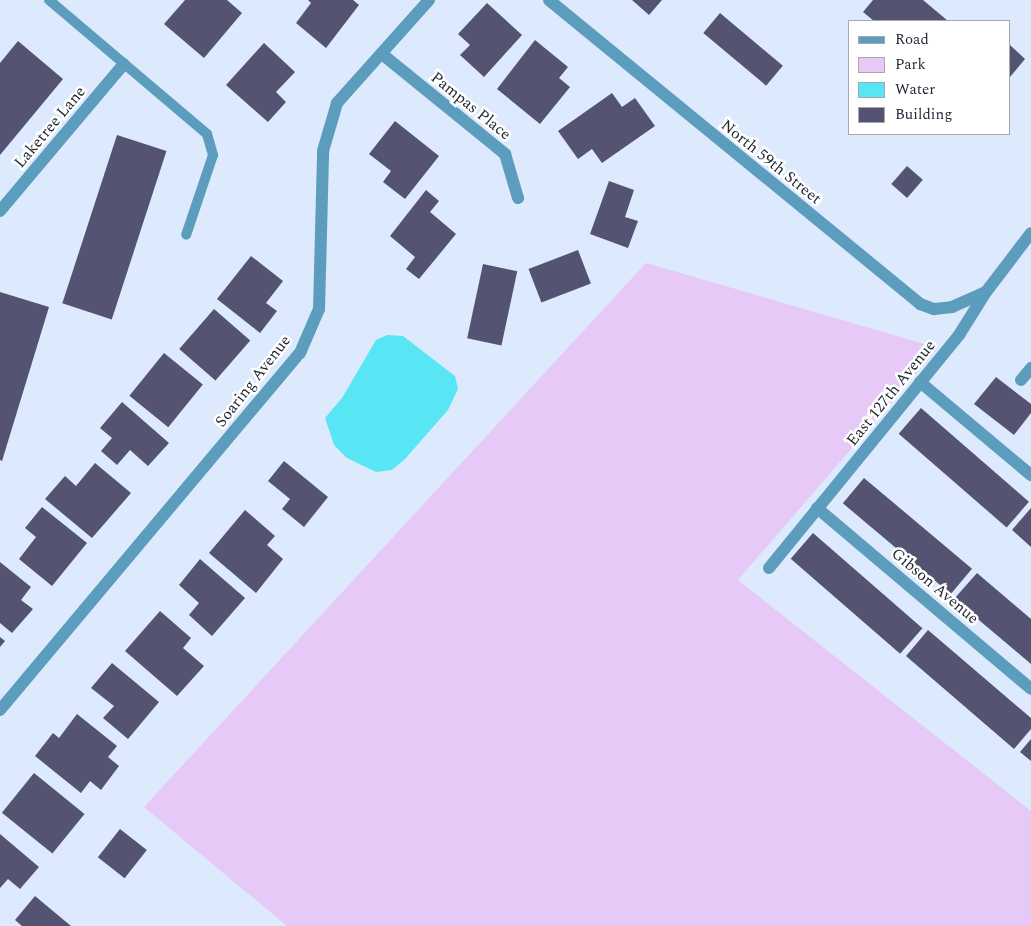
<!DOCTYPE html>
<html>
<head>
<meta charset="utf-8">
<style>
	body { margin:0 }
	#map { position:relative; width:1031px; height:926px; overflow:hidden; background:#dde9fc; font-family:Spectral,serif }
	div>[style] { position:absolute }
	[style*='--x'] { left:calc(var(--x)*1px); top:calc(var(--y)*1px); width:calc(var(--w)*1px); rotate:calc(var(--a)*1deg) }
	.green>* { inset:0; background:#e6c9f6 }
	.water>* { inset:0; background:#59e6f4 }
	.building>* { inset:0; background:#545371; transform-origin:0 0 }
	.lane>* { height:10px; margin:-5px; padding:0 5px; transform-origin:5px; border-radius:5px; background:#5c9dbd }
	.street>* { height:12px; margin:-6px; padding:0 6px; transform-origin:6px; border-radius:6px; background:#5c9dbd }
	span { translate:-50% -50%; white-space:nowrap; text-align:center; line-height:1.15; -webkit-text-stroke:5px #fff; paint-order:stroke }
	.street-label { font-size:16px; color:#1f2632 }
	.legend { position:absolute; left:848px; top:20px; width:162px; height:115px; box-sizing:border-box; background:#fff; border:1px solid #a5a8ad; margin:0; padding:6px 9px; list-style:none; font-size:15px; color:#1f2632 }
	.legend li { display:flex; align-items:center; gap:10px; height:25px }
	.legend b { width:25px; border:1px solid #a5a8ad }
</style>
</head>
<body>
<div id="map">
	<div class="green">
		<div style="clip-path:polygon(646px 263px,938px 348px,738px 580px,1031px 811px,1031px 926px,287px 926px,144px 807px)"></div>
	</div>
	<div class="water">
		<div style="clip-path:polygon(387px 335px,403px 336px,455px 376px,458px 389px,448px 410px,405px 459px,392px 470px,376px 472px,347px 458px,334px 445px,325px 418px,342px 398px,376px 340px)"></div>
	</div>
	<div class="building">
		<div style="clip-path:polygon(185px 0,227px 0,242px 13px,204px 58px,164px 24px)"></div>
		<div style="clip-path:polygon(308px 0,353px 0,359px 5px,326px 48px,296px 23px,311px 3px)"></div>
		<div style="clip-path:polygon(632px 0,662px 0,649px 15px)"></div>
		<div style="clip-path:polygon(873px 0,923px 0,948px 21px,874px 21px,863px 12px)"></div>
		<div style="clip-path:polygon(487px 3px,522px 35px,484px 77px,460px 55px,470px 45px,458px 34px)"></div>
		<div style="left:720px;top:13px;width:82px;height:26px;rotate:40deg"></div>
		<div style="clip-path:polygon(535px 40px,568px 67px,559px 78px,570px 87px,540px 124px,497px 89px)"></div>
		<div style="clip-path:polygon(18px 41px,63px 79px,0 155px,0 63px)"></div>
		<div style="clip-path:polygon(264px 43px,295px 72px,276px 92px,286px 102px,268px 122px,226px 85px)"></div>
		<div style="clip-path:polygon(1010px 45px,1025px 59px,1010px 77px)"></div>
		<div style="clip-path:polygon(612px 93px,622px 107px,635px 98px,655px 126px,602px 163px,592px 149px,578px 159px,558px 131px)"></div>
		<div style="clip-path:polygon(395px 121px,439px 156px,405px 199px,383px 182px,391px 171px,369px 154px)"></div>
		<div style="left:117px;top:135px;width:52px;height:177px;rotate:18deg"></div>
		<div style="left:907px;top:166px;width:21px;height:24px;rotate:41deg"></div>
		<div style="clip-path:polygon(609px 181px,634px 190px,625px 217px,638px 221px,628px 248px,590px 234px)"></div>
		<div style="clip-path:polygon(426px 190px,439px 201px,430px 212px,456px 234px,419px 279px,406px 269px,415px 257px,390px 236px)"></div>
		<div style="left:578px;top:250px;width:36px;height:53px;rotate:69deg"></div>
		<div style="clip-path:polygon(251px 256px,283px 281px,266px 303px,277px 311px,260px 333px,217px 299px)"></div>
		<div style="left:483px;top:264px;width:35px;height:76px;rotate:12deg"></div>
		<div style="clip-path:polygon(0 292px,49px 307px,2px 461px,0 460px)"></div>
		<div style="left:214px;top:309px;width:48px;height:53px;rotate:41deg"></div>
		<div style="left:164px;top:353px;width:50px;height:55px;rotate:39deg"></div>
		<div style="clip-path:polygon(996px 377px,1031px 404px,1031px 413px,1014px 435px,974px 404px)"></div>
		<div style="clip-path:polygon(122px 402px,169px 443px,148px 466px,130px 450px,117px 465px,101px 451px,112px 438px,100px 428px)"></div>
		<div style="left:921px;top:408px;width:143px;height:34px;rotate:41deg"></div>
		<div style="clip-path:polygon(284px 461px,328px 497px,304px 527px,282px 509px,290px 499px,268px 481px)"></div>
		<div style="clip-path:polygon(95px 463px,131px 493px,92px 538px,45px 499px,65px 476px,76px 486px)"></div>
		<div style="left:864px;top:478px;width:141px;height:33px;rotate:40deg"></div>
		<div style="clip-path:polygon(42px 507px,87px 543px,52px 586px,19px 559px,36px 537px,25px 528px)"></div>
		<div style="clip-path:polygon(1031px 508px,1031px 547px,1012px 530px)"></div>
		<div style="clip-path:polygon(245px 510px,275px 536px,267px 545px,283px 559px,256px 593px,209px 553px)"></div>
		<div style="left:813px;top:533px;width:145px;height:34px;rotate:41deg"></div>
		<div style="clip-path:polygon(200px 559px,245px 598px,212px 636px,189px 615px,199px 603px,179px 585px)"></div>
		<div style="clip-path:polygon(0 562px,31px 587px,21px 600px,33px 609px,12px 633px,0 623px)"></div>
		<div style="clip-path:polygon(977px 573px,1031px 619px,1031px 664px,954px 599px)"></div>
		<div style="clip-path:polygon(160px 611px,191px 638px,183px 648px,204px 666px,177px 696px,125px 651px)"></div>
		<div style="clip-path:polygon(928px 630px,1031px 718px,1031px 729px,1014px 749px,906px 656px)"></div>
		<div style="clip-path:polygon(0 637px,5px 641px,0 647px)"></div>
		<div style="clip-path:polygon(112px 663px,159px 702px,128px 739px,103px 718px,114px 706px,91px 688px)"></div>
		<div style="clip-path:polygon(77px 714px,117px 746px,108px 757px,119px 766px,101px 790px,90px 781px,81px 793px,35px 756px,53px 733px,59px 738px)"></div>
		<div style="clip-path:polygon(1031px 739px,1031px 761px,1020px 752px)"></div>
		<div style="left:34px;top:773px;width:65px;height:51px;rotate:39deg"></div>
		<div style="left:120px;top:829px;width:34px;height:36px;rotate:38deg"></div>
		<div style="clip-path:polygon(0 834px,39px 867px,20px 889px,8px 879px,0 888px)"></div>
		<div style="clip-path:polygon(35px 896px,71px 926px,22px 926px,15px 920px)"></div>
	</div>
	<div class="lane">
		<div style="--x:49;--y:0;--w:207;--a:40.3"></div>
		<div style="--x:207;--y:134;--w:22;--a:74"></div>
		<div style="--x:213;--y:155;--w:84;--a:108.6"></div>
	</div>
	<div class="street">
		<div style="--x:549;--y:0;--w:480;--a:39.3"></div>
		<div style="--x:920;--y:304;--w:15;--a:20"></div>
		<div style="--x:934;--y:309;--w:18;--a:-6"></div>
		<div style="--x:952;--y:307;--w:37;--a:-24"></div>
		<div style="--x:382;--y:54;--w:159;--a:39.1"></div>
		<div style="--x:505;--y:154;--w:46;--a:73.5"></div>
		<div style="--x:0;--y:211;--w:192;--a:-49.9"></div>
		<div style="--x:1021;--y:380;--w:16;--a:-50"></div>
		<div style="--x:920;--y:382;--w:145;--a:40"></div>
		<div style="--x:817;--y:508;--w:280;--a:40.2"></div>
		<div style="--x:769;--y:568;--w:301;--a:-50.8"></div>
		<div style="--x:959;--y:335;--w:51;--a:-57.9"></div>
		<div style="--x:986;--y:292;--w:74;--a:-52.7"></div>
		<div style="--x:0;--y:710;--w:466;--a:-50"></div>
		<div style="--x:300;--y:353;--w:48;--a:-66.6"></div>
		<div style="--x:319;--y:309;--w:158;--a:-88.5"></div>
		<div style="--x:323;--y:151;--w:50;--a:-73.7"></div>
		<div style="--x:337;--y:103;--w:138;--a:-48.2"></div>
	</div>
	<div class="street-label">
		<span style="left:471px;top:106px;rotate:39deg">Pampas Place</span>
		<span style="left:50px;top:127px;rotate:-50deg">Laketree Lane</span>
		<span style="left:771px;top:162px;rotate:39deg">North 59th Street</span>
		<span style="left:253px;top:381px;rotate:-52deg">Soaring Avenue</span>
		<span style="left:891px;top:393px;rotate:-51deg">East 127th Avenue</span>
		<span style="left:935px;top:586px;rotate:40deg">Gibson Avenue</span>
	</div>
	<ul class="legend">
	<li><b style="height:6px;background:#5c9dbd"></b>Road</li>
	<li><b style="height:14px;background:#e6c9f6"></b>Park</li>
	<li><b style="height:14px;background:#59e6f4"></b>Water</li>
	<li><b style="height:14px;background:#545371"></b>Building</li>
	</ul>
</div>
</body>
</html>
